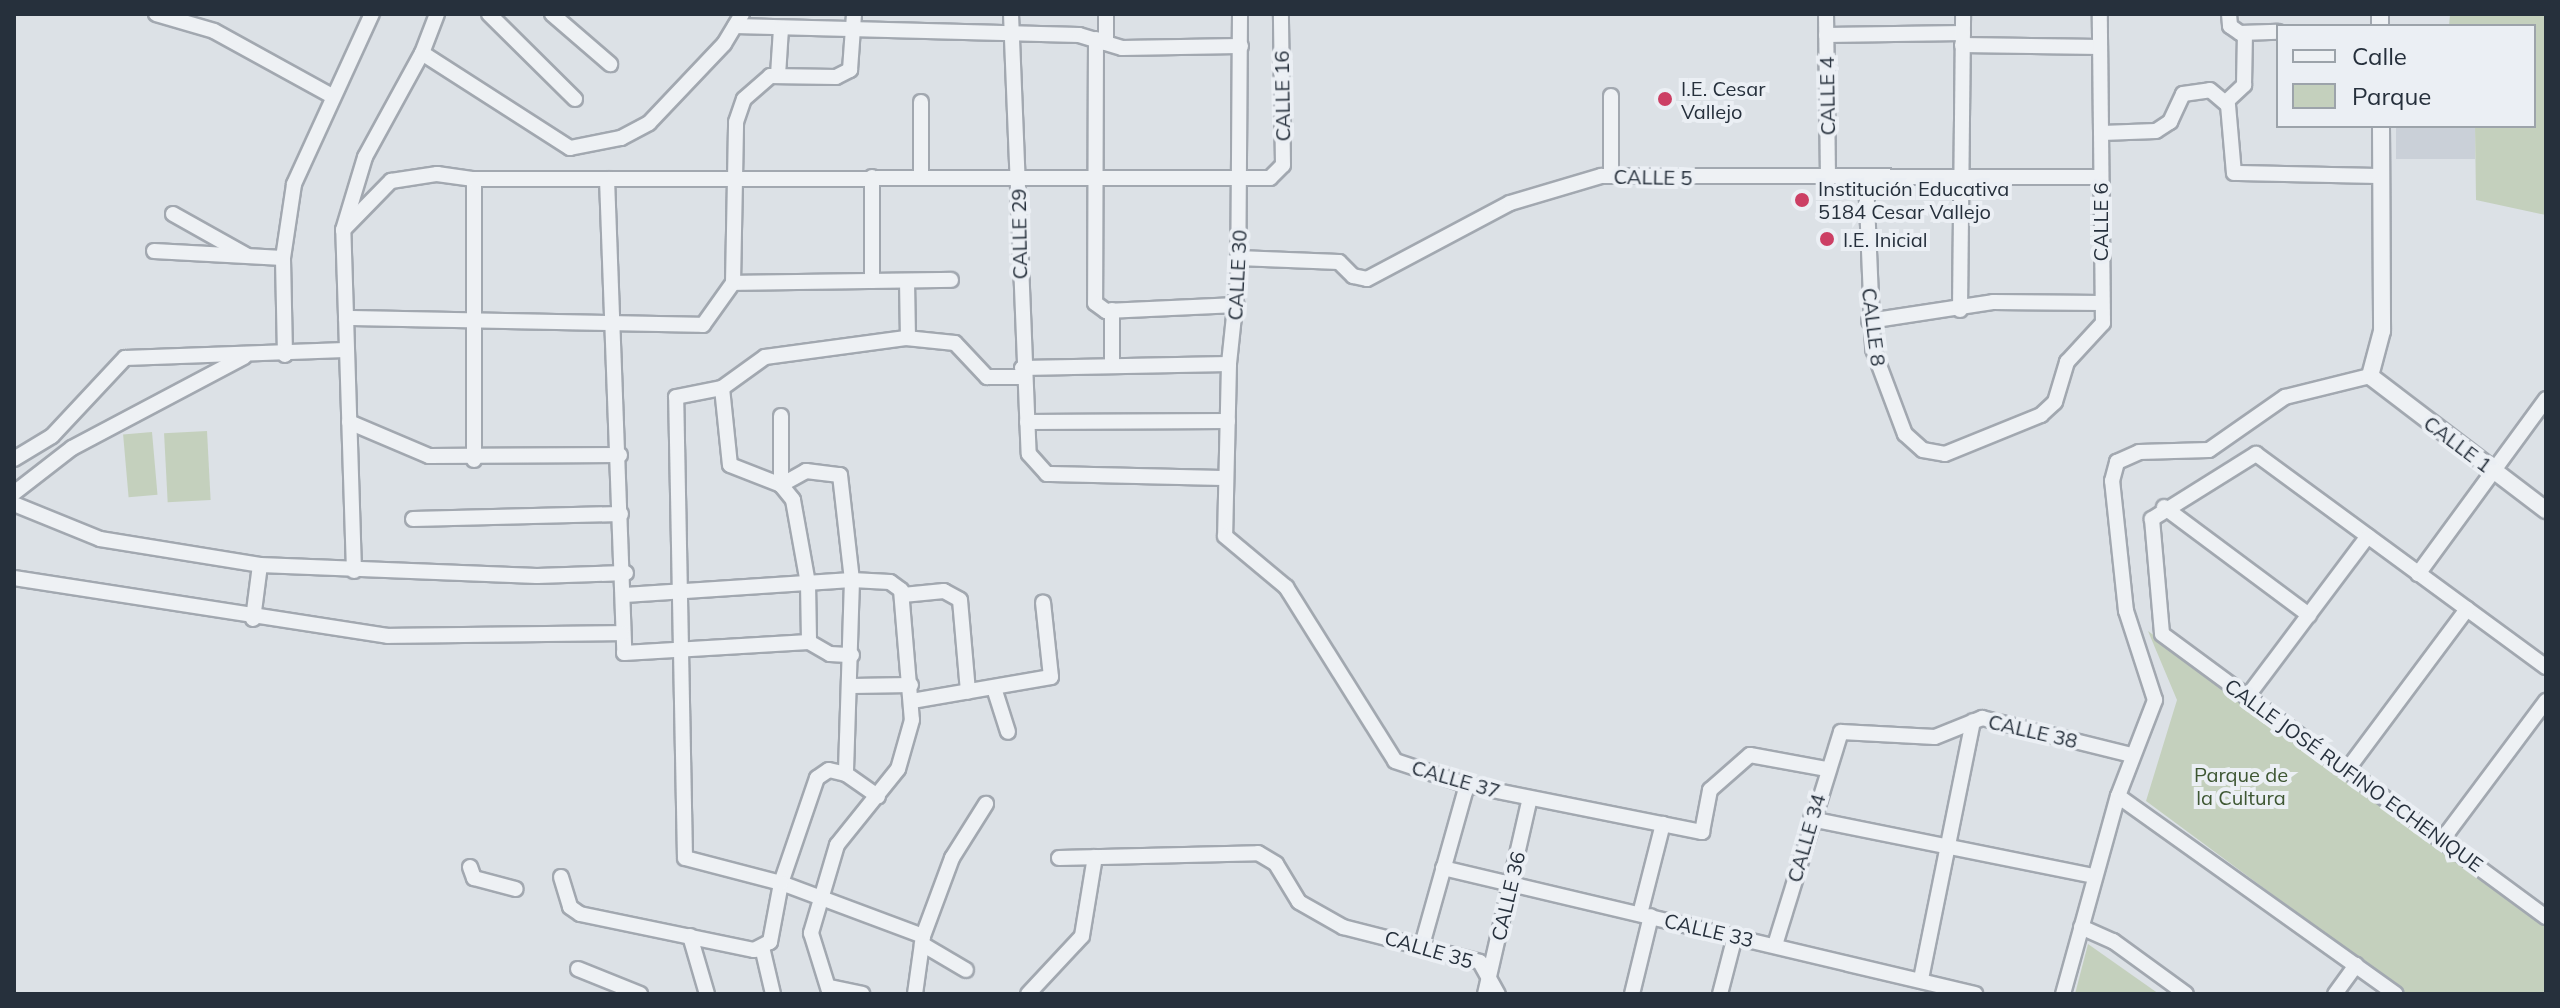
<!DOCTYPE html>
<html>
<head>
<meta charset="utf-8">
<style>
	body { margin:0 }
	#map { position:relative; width:2560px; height:1008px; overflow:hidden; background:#dce1e6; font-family:Mulish,sans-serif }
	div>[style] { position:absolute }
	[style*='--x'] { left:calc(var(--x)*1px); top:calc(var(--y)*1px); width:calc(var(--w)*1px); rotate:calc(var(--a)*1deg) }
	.built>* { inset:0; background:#cad0d8; transform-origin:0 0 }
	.green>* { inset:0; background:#c4d0bd; transform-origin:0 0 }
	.roads { filter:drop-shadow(2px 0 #a2a8b0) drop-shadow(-2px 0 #a2a8b0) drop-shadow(0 2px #a2a8b0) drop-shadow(0 -2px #a2a8b0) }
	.minor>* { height:14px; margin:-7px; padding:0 7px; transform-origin:7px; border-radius:7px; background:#eef1f4 }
	.tertiary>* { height:16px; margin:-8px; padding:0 8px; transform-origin:8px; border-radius:8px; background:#eef1f4 }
	.dots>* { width:22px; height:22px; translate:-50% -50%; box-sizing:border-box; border:4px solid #ebeff4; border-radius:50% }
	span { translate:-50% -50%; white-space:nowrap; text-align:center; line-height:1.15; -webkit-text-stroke:8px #ebeff4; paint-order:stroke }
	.poi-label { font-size:20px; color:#26303c }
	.left { translate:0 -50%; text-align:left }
	.street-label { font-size:20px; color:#26303c }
	.park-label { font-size:20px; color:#3e5733 }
	.frame { position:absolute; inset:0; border:16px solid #26303c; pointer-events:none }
	.legend { position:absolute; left:2276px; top:24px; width:260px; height:104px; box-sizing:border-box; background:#ebeff4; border:2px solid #9ca3aa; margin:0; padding:10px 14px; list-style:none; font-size:24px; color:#26303c }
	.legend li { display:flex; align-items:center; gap:16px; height:40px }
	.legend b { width:40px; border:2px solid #9ca3aa }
</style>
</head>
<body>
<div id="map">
	<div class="built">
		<div style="left:2396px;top:126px;width:79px;height:33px"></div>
	</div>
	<div class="green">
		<div style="clip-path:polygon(2450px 14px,2546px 14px,2546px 215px,2476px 200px,2475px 126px,2534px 126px,2534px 26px,2449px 26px)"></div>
		<div style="left:207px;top:431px;width:69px;height:43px;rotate:87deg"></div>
		<div style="left:152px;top:432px;width:63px;height:29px;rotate:85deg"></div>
		<div style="clip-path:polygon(2148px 631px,2546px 926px,2546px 994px,2407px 994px,2146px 801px,2177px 700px)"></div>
		<div style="clip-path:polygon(2088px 944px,2159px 994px,2075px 994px)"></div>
	</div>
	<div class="roads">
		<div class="minor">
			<div style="--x:156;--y:14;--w:60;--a:16.3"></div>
			<div style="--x:214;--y:31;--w:135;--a:28.8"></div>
			<div style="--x:437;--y:14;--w:42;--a:111"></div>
			<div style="--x:422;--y:53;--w:176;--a:32.7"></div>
			<div style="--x:570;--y:148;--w:52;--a:-11.1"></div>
			<div style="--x:621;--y:138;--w:32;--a:-28"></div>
			<div style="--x:649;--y:123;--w:109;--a:-46.5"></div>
			<div style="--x:724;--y:44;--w:35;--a:-59"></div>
			<div style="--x:489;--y:14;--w:121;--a:44.7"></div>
			<div style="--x:552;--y:14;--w:77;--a:40.8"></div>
			<div style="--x:1011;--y:14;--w:440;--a:87.7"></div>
			<div style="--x:1029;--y:454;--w:27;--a:48"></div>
			<div style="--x:1047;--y:474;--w:179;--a:1.3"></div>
			<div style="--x:1240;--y:14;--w:264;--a:90.4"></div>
			<div style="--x:1238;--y:278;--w:86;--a:96"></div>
			<div style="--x:1229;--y:364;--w:172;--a:91.3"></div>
			<div style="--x:1225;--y:536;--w:80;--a:39.9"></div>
			<div style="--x:1286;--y:587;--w:205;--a:57.9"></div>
			<div style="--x:1395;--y:761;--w:76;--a:18.4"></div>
			<div style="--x:1467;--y:785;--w:240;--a:11.3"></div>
			<div style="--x:1702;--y:832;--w:43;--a:-79.2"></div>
			<div style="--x:1710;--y:790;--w:53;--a:-41.2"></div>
			<div style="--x:1750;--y:755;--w:77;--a:10.4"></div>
			<div style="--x:1826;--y:14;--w:164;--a:89.3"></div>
			<div style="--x:2229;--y:14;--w:12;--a:85"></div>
			<div style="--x:2230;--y:26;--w:12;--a:35"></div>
			<div style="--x:2240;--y:33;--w:38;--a:-2"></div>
			<div style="--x:735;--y:26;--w:344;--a:1.5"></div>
			<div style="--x:1079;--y:35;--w:45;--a:16.8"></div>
			<div style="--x:1122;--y:48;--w:119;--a:-1"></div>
			<div style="--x:1826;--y:35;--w:137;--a:-0.8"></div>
			<div style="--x:1096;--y:39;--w:264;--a:90.2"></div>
			<div style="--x:1095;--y:303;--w:14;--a:36"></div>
			<div style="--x:1106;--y:311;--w:131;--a:-2.6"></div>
			<div style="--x:1106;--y:43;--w:29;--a:-90"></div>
			<div style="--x:1962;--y:45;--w:138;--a:0.8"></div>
			<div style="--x:778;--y:75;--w:47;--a:-86.3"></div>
			<div style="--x:1611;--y:96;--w:80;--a:90"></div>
			<div style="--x:921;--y:102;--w:74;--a:90"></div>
			<div style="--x:2226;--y:102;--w:25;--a:-43"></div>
			<div style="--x:2244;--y:85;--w:52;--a:-88.9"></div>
			<div style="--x:2102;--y:133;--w:54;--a:-2.1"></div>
			<div style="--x:2156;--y:131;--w:17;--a:-33"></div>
			<div style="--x:2170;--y:122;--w:31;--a:-65"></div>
			<div style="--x:2183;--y:94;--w:27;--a:-8"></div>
			<div style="--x:2210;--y:90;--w:23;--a:40"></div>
			<div style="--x:2228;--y:105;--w:68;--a:85"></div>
			<div style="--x:2234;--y:173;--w:148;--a:1.2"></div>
			<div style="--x:607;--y:179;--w:474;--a:87.9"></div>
			<div style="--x:624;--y:653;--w:185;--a:-3.4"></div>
			<div style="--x:809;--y:642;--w:24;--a:30"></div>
			<div style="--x:830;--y:654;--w:22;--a:3"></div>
			<div style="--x:1866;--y:179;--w:170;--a:87.6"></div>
			<div style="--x:1873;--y:349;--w:91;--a:69.4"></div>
			<div style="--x:1905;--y:434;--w:24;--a:42"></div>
			<div style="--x:1923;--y:450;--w:22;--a:10"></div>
			<div style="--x:1945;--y:454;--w:104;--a:-22.1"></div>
			<div style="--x:2041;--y:415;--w:19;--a:-43"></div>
			<div style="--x:2055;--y:402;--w:42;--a:-73.3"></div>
			<div style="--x:2067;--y:362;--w:53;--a:-47.3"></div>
			<div style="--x:2103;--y:323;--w:309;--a:-90.6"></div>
			<div style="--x:173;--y:214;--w:84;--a:29.3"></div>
			<div style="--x:343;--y:230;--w:76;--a:-73.2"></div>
			<div style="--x:365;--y:157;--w:119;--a:-61.3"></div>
			<div style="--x:154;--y:251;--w:129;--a:3.1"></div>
			<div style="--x:1238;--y:258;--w:101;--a:2.3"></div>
			<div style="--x:1339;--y:262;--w:20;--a:45"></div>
			<div style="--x:1353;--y:276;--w:14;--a:12"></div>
			<div style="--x:1367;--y:279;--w:162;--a:-28"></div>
			<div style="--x:1510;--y:203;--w:95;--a:-16.5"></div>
			<div style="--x:1601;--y:176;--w:499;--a:0.1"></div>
			<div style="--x:872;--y:281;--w:104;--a:-90"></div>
			<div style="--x:907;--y:281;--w:57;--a:89"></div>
			<div style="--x:733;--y:283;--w:218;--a:-0.8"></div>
			<div style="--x:1112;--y:310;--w:56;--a:90"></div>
			<div style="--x:1960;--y:310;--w:296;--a:-89.4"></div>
			<div style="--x:346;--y:318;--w:357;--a:1.1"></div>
			<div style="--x:703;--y:325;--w:52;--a:-54.5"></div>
			<div style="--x:733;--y:283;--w:161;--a:-88.9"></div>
			<div style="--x:736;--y:122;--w:24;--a:-71"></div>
			<div style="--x:744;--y:99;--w:35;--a:-41"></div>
			<div style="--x:770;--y:76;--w:66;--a:0.9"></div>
			<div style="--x:836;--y:77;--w:16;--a:-27"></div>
			<div style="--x:850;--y:70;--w:56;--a:-85.9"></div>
			<div style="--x:1869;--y:321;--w:125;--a:-8.7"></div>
			<div style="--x:1993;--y:302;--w:108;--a:0.5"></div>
			<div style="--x:285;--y:355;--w:97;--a:-91.2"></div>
			<div style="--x:283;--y:258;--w:75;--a:-81.5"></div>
			<div style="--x:294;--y:184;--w:187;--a:-65.4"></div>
			<div style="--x:1022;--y:368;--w:207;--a:-1.1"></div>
			<div style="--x:722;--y:388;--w:77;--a:84.1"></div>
			<div style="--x:730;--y:465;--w:55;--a:21.4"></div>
			<div style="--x:781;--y:485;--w:19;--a:51"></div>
			<div style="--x:793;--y:500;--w:84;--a:79.8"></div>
			<div style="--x:808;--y:583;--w:59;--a:89"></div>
			<div style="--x:781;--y:416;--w:69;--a:90"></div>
			<div style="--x:349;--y:422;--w:87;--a:23"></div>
			<div style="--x:429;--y:456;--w:191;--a:-0.3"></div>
			<div style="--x:1027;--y:422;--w:201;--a:-0.3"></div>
			<div style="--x:14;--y:459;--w:44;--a:-31.2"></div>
			<div style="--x:52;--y:436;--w:107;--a:-46.9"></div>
			<div style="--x:125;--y:358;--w:220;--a:-2.1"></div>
			<div style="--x:474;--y:460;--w:281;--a:-90"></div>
			<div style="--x:781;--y:485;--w:29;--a:-29"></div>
			<div style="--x:806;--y:471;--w:34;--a:7"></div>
			<div style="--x:840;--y:475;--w:106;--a:83.5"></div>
			<div style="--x:852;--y:580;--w:194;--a:91.8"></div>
			<div style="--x:14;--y:493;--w:73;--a:-37.8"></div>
			<div style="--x:72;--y:448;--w:195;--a:-27.9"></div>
			<div style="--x:14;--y:504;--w:93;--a:22.1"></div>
			<div style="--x:100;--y:539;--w:162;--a:9.2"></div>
			<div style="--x:260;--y:565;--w:277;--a:2.3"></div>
			<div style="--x:537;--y:576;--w:89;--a:-1.9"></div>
			<div style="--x:2164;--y:507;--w:181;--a:36.7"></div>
			<div style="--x:413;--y:519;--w:208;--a:-1.4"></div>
			<div style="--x:354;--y:571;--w:341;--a:-91.8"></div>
			<div style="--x:343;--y:230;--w:69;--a:-45.6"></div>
			<div style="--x:391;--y:181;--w:47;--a:-8.7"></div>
			<div style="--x:437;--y:174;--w:37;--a:8"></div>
			<div style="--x:474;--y:179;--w:796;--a:-0.07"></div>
			<div style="--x:1270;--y:178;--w:18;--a:-45"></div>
			<div style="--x:1283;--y:165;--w:151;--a:-90.8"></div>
			<div style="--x:2418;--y:574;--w:217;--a:-53.8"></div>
			<div style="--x:14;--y:578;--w:378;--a:8.8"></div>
			<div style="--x:388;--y:636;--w:234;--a:-0.7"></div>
			<div style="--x:625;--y:595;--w:227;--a:-3.8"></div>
			<div style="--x:852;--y:580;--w:38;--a:3"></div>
			<div style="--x:890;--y:582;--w:14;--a:36"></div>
			<div style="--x:901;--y:590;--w:130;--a:85.2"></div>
			<div style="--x:912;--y:720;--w:51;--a:105.9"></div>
			<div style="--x:898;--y:769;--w:97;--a:128.8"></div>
			<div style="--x:837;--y:845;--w:92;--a:106.5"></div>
			<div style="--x:811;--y:933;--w:64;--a:72.7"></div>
			<div style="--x:903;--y:595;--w:41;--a:-5.6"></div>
			<div style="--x:944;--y:591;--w:18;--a:29"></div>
			<div style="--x:960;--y:600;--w:92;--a:85"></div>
			<div style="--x:253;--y:619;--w:54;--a:-82.6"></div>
			<div style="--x:2546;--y:667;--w:360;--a:-143.7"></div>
			<div style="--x:2256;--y:454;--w:123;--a:148"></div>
			<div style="--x:2152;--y:519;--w:115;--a:85"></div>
			<div style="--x:2162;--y:634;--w:477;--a:36.4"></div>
			<div style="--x:852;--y:686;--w:59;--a:-1"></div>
			<div style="--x:994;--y:688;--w:46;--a:72.3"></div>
			<div style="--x:2247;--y:697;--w:201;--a:-53.1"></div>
			<div style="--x:912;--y:701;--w:141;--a:-9.8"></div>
			<div style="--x:1051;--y:677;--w:75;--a:-96.1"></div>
			<div style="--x:2347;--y:770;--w:201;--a:-53.3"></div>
			<div style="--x:2118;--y:796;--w:341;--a:35.5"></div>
			<div style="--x:1811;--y:819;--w:289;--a:11.4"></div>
			<div style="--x:2442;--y:840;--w:174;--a:-53.2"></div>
			<div style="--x:1059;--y:858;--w:199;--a:-1.4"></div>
			<div style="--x:1258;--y:853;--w:21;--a:31"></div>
			<div style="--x:1276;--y:864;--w:44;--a:58.8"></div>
			<div style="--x:1299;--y:902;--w:51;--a:29.6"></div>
			<div style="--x:1343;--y:927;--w:141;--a:14.3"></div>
			<div style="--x:1480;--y:962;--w:37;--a:61"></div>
			<div style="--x:470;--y:867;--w:12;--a:70"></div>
			<div style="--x:474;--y:878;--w:43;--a:14.7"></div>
			<div style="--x:1443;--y:868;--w:547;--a:13.32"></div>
			<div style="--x:561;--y:877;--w:31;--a:73"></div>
			<div style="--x:570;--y:907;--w:12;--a:35"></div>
			<div style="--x:580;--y:914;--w:178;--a:11.7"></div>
			<div style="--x:754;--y:950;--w:18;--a:-27"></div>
			<div style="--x:770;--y:942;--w:60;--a:-79.4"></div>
			<div style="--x:781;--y:883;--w:111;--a:-71.1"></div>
			<div style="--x:817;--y:778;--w:14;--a:-34"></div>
			<div style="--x:829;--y:770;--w:17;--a:13"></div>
			<div style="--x:846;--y:774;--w:39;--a:35"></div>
			<div style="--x:1640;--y:914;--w:93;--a:-75.7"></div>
			<div style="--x:2081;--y:927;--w:35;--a:24"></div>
			<div style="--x:2113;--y:941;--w:90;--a:36"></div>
			<div style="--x:690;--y:936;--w:60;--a:73.7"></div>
			<div style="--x:923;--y:936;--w:152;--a:-159.5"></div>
			<div style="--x:781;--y:883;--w:99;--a:-165.4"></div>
			<div style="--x:685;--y:858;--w:461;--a:-91.1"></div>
			<div style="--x:676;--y:397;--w:47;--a:-11.1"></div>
			<div style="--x:722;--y:388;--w:53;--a:-35.8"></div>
			<div style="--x:765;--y:357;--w:142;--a:-7.7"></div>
			<div style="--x:906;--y:338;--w:49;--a:5.8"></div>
			<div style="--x:955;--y:343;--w:47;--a:46.7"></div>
			<div style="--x:987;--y:377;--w:36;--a:0"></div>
			<div style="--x:922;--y:944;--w:51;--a:30.6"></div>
			<div style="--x:1422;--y:945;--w:166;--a:-74.3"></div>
			<div style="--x:1775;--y:945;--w:223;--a:-72.8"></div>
			<div style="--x:1841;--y:732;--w:94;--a:3"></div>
			<div style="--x:1935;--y:737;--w:51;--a:-22"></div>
			<div style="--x:1982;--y:718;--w:154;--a:13.9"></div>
			<div style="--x:762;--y:947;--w:48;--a:76.8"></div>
			<div style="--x:578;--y:969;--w:67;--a:22"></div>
			<div style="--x:1921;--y:979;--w:263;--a:-78.6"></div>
			<div style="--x:830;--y:987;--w:33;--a:12"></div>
			<div style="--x:915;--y:994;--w:59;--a:-82.1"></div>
			<div style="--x:923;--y:936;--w:83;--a:-69.6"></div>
			<div style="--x:952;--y:858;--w:64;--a:-57.8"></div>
			<div style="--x:1028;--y:994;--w:79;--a:-47"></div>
			<div style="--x:1082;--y:936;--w:80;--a:-80.7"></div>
			<div style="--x:1485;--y:994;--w:201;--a:-77.1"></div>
			<div style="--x:1632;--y:994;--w:80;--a:-76.3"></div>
			<div style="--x:1720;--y:994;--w:60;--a:-75.5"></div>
			<div style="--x:2063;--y:994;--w:205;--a:-74.5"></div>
			<div style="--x:2118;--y:796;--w:103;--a:-68.9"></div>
			<div style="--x:2155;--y:700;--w:94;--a:-108"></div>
			<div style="--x:2126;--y:611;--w:131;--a:-96.1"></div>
			<div style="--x:2112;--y:481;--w:20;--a:-75"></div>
			<div style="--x:2117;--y:462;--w:24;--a:-24"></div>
			<div style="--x:2139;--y:452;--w:70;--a:-1.6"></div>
			<div style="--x:2209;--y:450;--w:93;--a:-34.9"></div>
			<div style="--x:2285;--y:397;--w:88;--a:-13.9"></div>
			<div style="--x:2335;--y:994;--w:36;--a:-54"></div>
		</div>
		<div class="tertiary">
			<div style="--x:2380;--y:14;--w:12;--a:90"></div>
			<div style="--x:2381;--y:126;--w:205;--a:89.7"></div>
			<div style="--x:2382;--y:331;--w:47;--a:104.9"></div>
			<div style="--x:2370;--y:376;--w:221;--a:37.3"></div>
		</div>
	</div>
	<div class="dots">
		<div style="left:1665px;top:99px;background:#cc3f64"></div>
		<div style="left:1802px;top:200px;background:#cc3f64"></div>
		<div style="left:1827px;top:239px;background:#cc3f64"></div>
	</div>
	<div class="poi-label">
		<span class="left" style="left:1681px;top:100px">I.E. Cesar<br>Vallejo</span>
		<span class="left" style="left:1818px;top:200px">Institución Educativa<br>5184 Cesar Vallejo</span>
		<span class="left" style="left:1843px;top:239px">I.E. Inicial</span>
	</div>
	<div class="street-label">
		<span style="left:1282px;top:96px;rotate:-91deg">CALLE 16</span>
		<span style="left:1827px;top:96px;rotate:-91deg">CALLE 4</span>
		<span style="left:1653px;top:177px;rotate:1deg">CALLE 5</span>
		<span style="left:2100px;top:222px;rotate:-90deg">CALLE 6</span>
		<span style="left:1019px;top:234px;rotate:-91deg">CALLE 29</span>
		<span style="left:1237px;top:275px;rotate:-87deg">CALLE 30</span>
		<span style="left:1874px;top:327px;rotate:83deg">CALLE 8</span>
		<span style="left:2458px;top:444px;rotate:37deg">CALLE 1</span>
		<span style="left:2033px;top:731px;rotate:13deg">CALLE 38</span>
		<span style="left:2354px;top:775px;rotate:36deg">CALLE JOSÉ RUFINO ECHENIQUE</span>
		<span style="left:1456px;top:779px;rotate:16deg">CALLE 37</span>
		<span style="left:1806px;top:838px;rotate:-74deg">CALLE 34</span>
		<span style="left:1508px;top:896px;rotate:-77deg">CALLE 36</span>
		<span style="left:1709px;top:930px;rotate:13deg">CALLE 33</span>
		<span style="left:1429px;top:949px;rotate:16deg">CALLE 35</span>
	</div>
	<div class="park-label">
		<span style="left:2241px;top:786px">Parque de<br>la Cultura</span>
	</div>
	<div class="frame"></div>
	<ul class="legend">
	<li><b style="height:10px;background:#eef1f4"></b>Calle</li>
	<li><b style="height:22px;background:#c4d0bd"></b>Parque</li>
	</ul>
</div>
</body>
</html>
